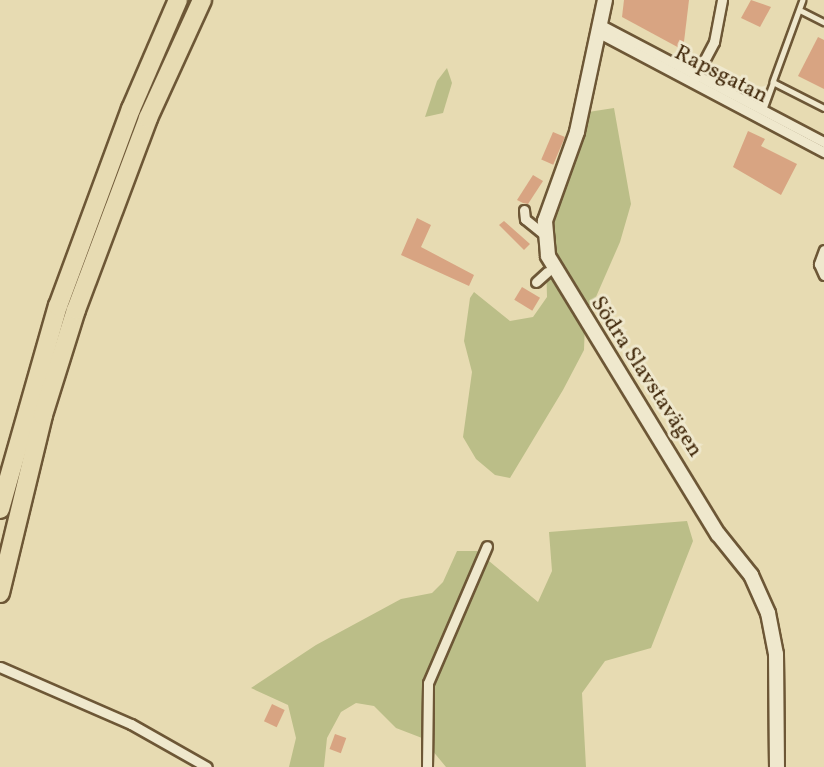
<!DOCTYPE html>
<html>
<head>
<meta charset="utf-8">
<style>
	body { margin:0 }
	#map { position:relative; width:824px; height:767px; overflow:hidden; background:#e7dbb2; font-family:Vollkorn,serif }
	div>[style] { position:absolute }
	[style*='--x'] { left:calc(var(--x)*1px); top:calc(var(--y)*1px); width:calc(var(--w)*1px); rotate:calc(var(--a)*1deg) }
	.green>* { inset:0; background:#bbbe88 }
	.building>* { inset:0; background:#d8a482; transform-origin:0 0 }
	.path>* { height:1.5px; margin-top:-0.75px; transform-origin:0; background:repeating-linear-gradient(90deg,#442b0d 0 4.5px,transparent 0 7.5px) }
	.roads { filter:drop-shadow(2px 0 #6d5736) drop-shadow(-2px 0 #6d5736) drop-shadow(0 2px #6d5736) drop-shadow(0 -2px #6d5736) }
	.lane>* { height:4.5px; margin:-2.25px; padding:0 2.25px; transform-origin:2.25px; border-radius:2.25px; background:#efe8cd }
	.street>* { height:9px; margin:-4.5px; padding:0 4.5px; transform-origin:4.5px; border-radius:4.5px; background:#efe8cd }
	.secondary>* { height:14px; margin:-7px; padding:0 7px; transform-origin:7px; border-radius:7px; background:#efe8cd }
	.highway>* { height:18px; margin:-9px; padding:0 9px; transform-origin:9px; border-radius:9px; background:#e7dbb2 }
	span { translate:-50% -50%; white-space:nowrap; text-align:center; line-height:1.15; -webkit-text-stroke:6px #efe8cd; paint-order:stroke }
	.street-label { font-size:22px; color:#442b0d }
</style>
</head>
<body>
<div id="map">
	<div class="green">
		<div style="clip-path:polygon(447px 68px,452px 83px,443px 113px,425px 117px,437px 81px)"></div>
		<div style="clip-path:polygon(614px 108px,631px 204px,620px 242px,585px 322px,584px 350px,563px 390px,510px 478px,495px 475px,476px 459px,463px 437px,472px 372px,464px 341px,470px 298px,474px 292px,510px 321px,533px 317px,547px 297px,545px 221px,582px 113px)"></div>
		<div style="clip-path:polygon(687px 521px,693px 541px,651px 648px,605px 661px,582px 693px,586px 767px,446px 767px,422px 738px,396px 728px,374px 706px,356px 703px,341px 712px,327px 738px,324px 767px,289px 767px,296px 738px,288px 705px,251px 688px,316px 645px,401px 599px,432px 593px,443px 582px,457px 551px,477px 551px,538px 602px,552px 571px,549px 532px)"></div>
	</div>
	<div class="building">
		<div style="clip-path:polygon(624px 0,689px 0,683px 50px,622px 17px)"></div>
		<div style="clip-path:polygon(751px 0,771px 7px,760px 27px,741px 18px)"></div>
		<div style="clip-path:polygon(818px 37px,824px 40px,824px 89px,798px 76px)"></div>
		<div style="clip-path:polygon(748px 131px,765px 139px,761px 146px,797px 164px,781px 195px,733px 167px)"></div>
		<div style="left:553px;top:132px;width:13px;height:30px;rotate:23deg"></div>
		<div style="clip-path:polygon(533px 175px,543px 181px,528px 204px,523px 203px,517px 200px)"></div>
		<div style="clip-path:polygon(417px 218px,431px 225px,421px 247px,474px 275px,469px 286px,401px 255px)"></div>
		<div style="clip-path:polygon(504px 221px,530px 244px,524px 250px,499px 225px)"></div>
		<div style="left:522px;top:287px;width:21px;height:15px;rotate:31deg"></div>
		<div style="left:272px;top:704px;width:14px;height:19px;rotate:25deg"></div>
		<div style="left:335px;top:734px;width:12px;height:16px;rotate:20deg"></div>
	</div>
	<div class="path">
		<div style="--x:712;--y:68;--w:54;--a:32.2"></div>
	</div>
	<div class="roads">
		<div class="lane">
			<div style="--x:803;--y:0;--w:87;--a:110.1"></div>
			<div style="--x:773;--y:82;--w:57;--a:27"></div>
			<div style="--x:802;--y:11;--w:25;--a:27"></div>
			<div style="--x:763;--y:110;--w:30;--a:-70"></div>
		</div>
		<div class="street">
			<div style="--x:601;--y:25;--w:252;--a:27.7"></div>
			<div style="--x:599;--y:33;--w:255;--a:27.9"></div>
			<div style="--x:694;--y:80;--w:43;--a:-62.2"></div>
			<div style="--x:714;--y:42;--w:43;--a:-79.2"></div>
			<div style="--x:524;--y:210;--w:9;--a:84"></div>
			<div style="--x:525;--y:219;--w:27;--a:39"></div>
			<div style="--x:824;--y:250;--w:15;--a:110"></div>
			<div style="--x:819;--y:264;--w:12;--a:66"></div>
			<div style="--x:536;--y:282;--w:15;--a:-42"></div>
			<div style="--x:0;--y:667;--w:143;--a:23.5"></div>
			<div style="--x:131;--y:724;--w:87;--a:29.5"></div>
			<div style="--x:427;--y:767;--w:84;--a:-89.3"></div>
			<div style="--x:428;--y:683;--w:149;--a:-66.7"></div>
		</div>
		<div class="secondary">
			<div style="--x:605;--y:0;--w:135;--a:102"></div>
			<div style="--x:577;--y:132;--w:95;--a:109.8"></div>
			<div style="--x:545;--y:221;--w:35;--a:85"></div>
			<div style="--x:548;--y:256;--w:326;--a:58.6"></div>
			<div style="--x:718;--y:534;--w:53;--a:51.2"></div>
			<div style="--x:751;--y:575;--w:42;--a:65.9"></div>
			<div style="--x:768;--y:613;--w:42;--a:79"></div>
			<div style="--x:776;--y:654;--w:113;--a:89.5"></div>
		</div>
		<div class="highway">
			<div style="--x:0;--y:509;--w:211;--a:-74.1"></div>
			<div style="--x:58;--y:306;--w:210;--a:-69.7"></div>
			<div style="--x:131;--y:109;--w:119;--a:-66.7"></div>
			<div style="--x:0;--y:593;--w:183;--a:-76.4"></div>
			<div style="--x:43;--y:415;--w:110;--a:-72.6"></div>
			<div style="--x:76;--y:310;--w:205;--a:-69.4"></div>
			<div style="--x:148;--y:118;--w:130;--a:-65.4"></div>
		</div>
	</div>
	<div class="street-label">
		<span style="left:721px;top:75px;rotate:27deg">Rapsgatan</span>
		<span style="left:646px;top:377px;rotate:57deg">Södra Slavstavägen</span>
	</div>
</div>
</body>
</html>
